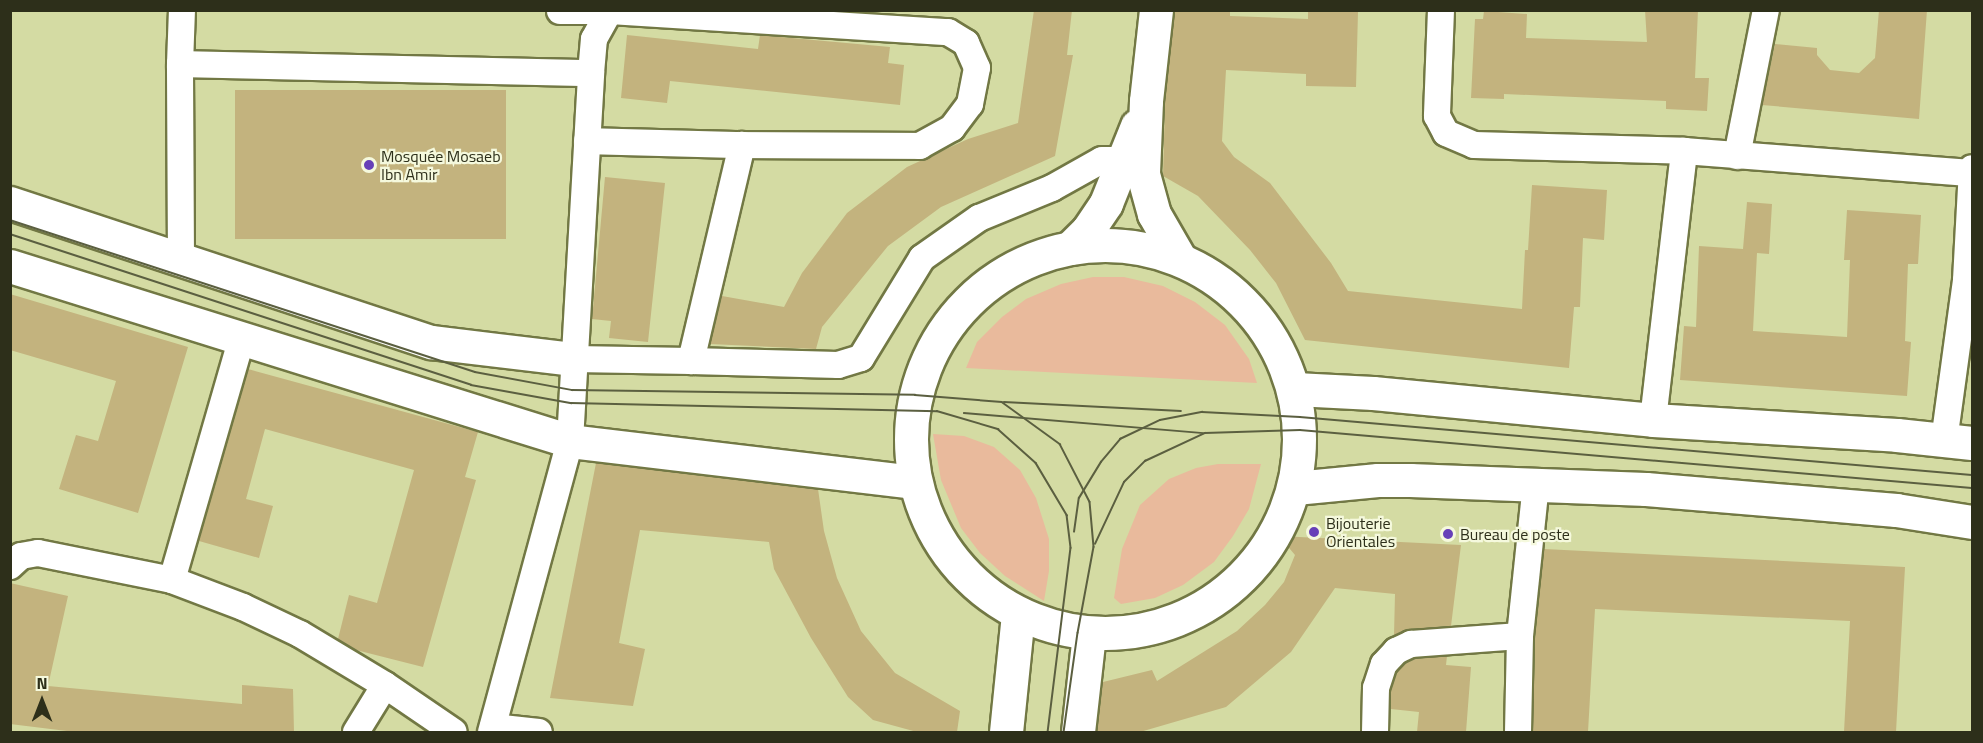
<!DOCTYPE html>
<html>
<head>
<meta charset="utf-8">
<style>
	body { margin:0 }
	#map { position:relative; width:1983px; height:743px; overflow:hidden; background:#d4dba3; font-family:"Titillium Web",sans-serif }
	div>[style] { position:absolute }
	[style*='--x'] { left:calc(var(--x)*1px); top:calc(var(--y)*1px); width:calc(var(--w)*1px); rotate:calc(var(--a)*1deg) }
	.green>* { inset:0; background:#e9ba9c }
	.building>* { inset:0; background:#c3b37e; transform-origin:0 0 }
	.roads { filter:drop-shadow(2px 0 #727844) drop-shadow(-2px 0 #727844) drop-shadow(0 2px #727844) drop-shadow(0 -2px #727844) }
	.street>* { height:26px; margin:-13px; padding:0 13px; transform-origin:13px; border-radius:13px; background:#fff }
	.secondary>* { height:33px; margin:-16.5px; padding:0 16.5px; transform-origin:16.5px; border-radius:16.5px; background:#fff }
	.secondary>.ring { margin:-16.5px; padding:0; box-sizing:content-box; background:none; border:33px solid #fff; border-radius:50% }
	.tram>* { height:1.5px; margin:-0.75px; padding:0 0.75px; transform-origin:0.75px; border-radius:0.75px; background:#5b5f40 }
	.dots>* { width:16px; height:16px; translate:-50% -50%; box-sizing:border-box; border:3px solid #f5f9dd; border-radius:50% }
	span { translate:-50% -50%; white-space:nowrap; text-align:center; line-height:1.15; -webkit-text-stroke:4.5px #f5f9dd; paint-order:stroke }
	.poi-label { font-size:16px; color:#2d2f1a }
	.left { translate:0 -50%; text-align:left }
	.frame { position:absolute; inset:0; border:12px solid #2d2f1a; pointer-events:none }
	.north { position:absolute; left:12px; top:671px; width:60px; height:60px; -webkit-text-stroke:4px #f5f9dd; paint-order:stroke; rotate:0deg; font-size:16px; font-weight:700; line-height:24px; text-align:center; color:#2d2f1a }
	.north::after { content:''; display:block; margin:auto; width:21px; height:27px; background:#2d2f1a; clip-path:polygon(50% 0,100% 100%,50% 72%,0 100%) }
</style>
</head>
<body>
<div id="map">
	<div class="green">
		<div style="clip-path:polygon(1093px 277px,1124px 277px,1163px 286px,1195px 302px,1225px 325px,1249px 359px,1257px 383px,966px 368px,977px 342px,1002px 317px,1026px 299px,1061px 284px)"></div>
		<div style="clip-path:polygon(933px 434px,964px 436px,994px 447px,1020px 470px,1036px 498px,1049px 539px,1049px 571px,1044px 601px,1005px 576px,980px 553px,961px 528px,941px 480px)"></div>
		<div style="clip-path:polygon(1218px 464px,1261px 464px,1249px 509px,1233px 536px,1214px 562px,1183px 585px,1155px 598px,1121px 604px,1114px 598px,1122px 549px,1140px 505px,1169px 479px,1196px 468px)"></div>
	</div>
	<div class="building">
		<div style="clip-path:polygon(1034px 10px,1072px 10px,1067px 55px,1073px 55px,1055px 156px,941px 207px,888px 246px,822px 327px,816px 349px,710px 344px,722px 296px,784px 307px,802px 273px,847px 213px,907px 167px,968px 139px,1018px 123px)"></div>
		<div style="clip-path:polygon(1174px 10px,1230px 10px,1230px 16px,1308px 19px,1308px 11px,1358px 12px,1356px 87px,1306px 86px,1306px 74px,1226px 70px,1222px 141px,1234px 157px,1270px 183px,1331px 263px,1348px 291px,1522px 309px,1525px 250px,1528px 250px,1532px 185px,1607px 190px,1604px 240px,1583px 238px,1580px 307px,1574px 307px,1569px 368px,1305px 340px,1276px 283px,1250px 250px,1198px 196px,1163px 176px,1165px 102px)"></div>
		<div style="clip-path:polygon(1645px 10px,1698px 10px,1695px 78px,1709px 78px,1707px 111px,1666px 109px,1666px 101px,1504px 94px,1504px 99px,1471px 98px,1475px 19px,1483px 19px,1484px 11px,1527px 14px,1526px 38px,1647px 42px)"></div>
		<div style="clip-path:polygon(1879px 10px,1927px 10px,1919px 119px,1762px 105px,1775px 44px,1817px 48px,1817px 55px,1830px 70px,1859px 73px,1875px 58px)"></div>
		<div style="clip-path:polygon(627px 35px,758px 49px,760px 35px,890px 47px,888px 63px,904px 65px,900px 105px,670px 81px,667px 103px,621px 98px)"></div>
		<div style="left:235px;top:90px;width:271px;height:149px"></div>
		<div style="clip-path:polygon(605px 177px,665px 183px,648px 342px,609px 338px,611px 321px,592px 319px)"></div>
		<div style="clip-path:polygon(1747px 202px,1772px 204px,1769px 254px,1757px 253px,1753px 331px,1847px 337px,1850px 260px,1844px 260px,1847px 210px,1921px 215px,1918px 264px,1908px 264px,1905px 341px,1911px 342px,1907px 396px,1680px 380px,1684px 326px,1696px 327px,1699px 246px,1743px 249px)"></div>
		<div style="clip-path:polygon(10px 294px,188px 347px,138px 513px,59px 489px,76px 435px,98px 441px,116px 381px,10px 350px)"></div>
		<div style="clip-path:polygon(248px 369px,478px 432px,465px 477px,476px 480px,423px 667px,356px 650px,338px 639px,349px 595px,377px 603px,414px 470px,265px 429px,246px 499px,273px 506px,259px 558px,199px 541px)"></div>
		<div style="clip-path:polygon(596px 463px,818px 489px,824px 531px,837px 578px,861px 631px,895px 673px,960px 711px,957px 732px,917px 732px,873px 720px,848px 697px,811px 638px,774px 569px,769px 542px,640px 530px,619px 643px,645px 649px,633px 706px,550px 698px)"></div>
		<div style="clip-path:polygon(1279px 536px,1461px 545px,1451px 626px,1410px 629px,1394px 635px,1395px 594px,1335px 588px,1291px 652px,1226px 707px,1140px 732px,1097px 732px,1103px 682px,1152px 670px,1157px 681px,1237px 631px,1265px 605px,1284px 582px,1295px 555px)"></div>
		<div style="clip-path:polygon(1544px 549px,1905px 567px,1896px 732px,1844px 732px,1850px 621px,1595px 609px,1588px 732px,1533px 732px,1535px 637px)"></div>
		<div style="clip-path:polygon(10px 583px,68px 596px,48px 686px,242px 704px,242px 685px,293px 689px,294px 732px,75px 732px,10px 724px)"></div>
		<div style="clip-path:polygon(1447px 656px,1446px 665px,1471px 667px,1466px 732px,1417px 732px,1419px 712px,1391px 709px,1391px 691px,1397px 672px,1405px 663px,1415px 659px)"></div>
	</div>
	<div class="roads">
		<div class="street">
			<div style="--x:1441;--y:10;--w:106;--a:92.2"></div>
			<div style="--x:1437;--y:116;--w:19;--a:62"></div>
			<div style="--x:1446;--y:133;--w:30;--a:23"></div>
			<div style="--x:1474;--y:145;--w:210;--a:1.6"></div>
			<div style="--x:1684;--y:151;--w:289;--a:4.4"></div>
			<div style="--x:560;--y:11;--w:50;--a:0"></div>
			<div style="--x:610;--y:11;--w:339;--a:3.6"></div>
			<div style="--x:948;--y:32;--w:21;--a:31"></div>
			<div style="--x:966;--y:43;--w:27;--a:66"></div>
			<div style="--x:977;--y:68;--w:37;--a:101"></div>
			<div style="--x:970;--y:104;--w:30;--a:127"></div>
			<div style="--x:952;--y:128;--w:37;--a:151"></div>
			<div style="--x:920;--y:146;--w:178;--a:-179.7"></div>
			<div style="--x:742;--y:145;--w:222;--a:103.3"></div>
			<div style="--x:691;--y:361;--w:117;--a:-179"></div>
			<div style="--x:180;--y:64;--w:411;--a:1.3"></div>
			<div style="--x:587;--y:141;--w:155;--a:1.5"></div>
			<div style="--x:1737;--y:156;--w:149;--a:-78.8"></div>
			<div style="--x:181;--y:261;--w:197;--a:-90.3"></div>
			<div style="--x:180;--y:64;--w:54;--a:-87.9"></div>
			<div style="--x:691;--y:361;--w:147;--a:1.6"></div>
			<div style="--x:838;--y:365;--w:24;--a:-17"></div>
			<div style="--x:861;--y:358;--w:117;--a:-58.6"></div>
			<div style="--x:922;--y:258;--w:70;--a:-35.1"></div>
			<div style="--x:979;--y:218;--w:79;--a:-22.3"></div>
			<div style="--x:1052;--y:188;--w:57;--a:-29.2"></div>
			<div style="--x:1102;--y:160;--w:21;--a:0"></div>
			<div style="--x:1653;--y:420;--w:271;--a:-83.4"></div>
			<div style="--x:1944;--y:441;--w:162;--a:-82.2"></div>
			<div style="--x:1966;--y:280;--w:112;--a:-86.9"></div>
			<div style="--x:10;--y:566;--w:15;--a:-42"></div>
			<div style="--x:21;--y:556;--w:17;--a:-10"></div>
			<div style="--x:38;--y:553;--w:137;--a:11.4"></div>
			<div style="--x:172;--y:580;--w:76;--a:20.8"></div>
			<div style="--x:243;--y:607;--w:63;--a:25.3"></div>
			<div style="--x:300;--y:634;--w:99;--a:31"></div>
			<div style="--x:385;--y:685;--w:83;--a:34.3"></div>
			<div style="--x:172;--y:580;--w:253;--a:-73.9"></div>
			<div style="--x:493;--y:727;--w:46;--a:6.2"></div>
			<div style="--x:356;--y:732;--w:55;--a:-58.3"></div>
			<div style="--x:491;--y:732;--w:302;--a:-74.8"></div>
			<div style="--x:570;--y:441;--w:369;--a:-86.7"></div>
			<div style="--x:591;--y:73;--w:34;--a:-85"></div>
			<div style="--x:594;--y:39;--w:33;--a:-61"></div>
			<div style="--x:1375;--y:732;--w:44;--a:-88.7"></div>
			<div style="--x:1376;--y:688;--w:25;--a:-72"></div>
			<div style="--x:1384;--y:664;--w:18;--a:-47"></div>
			<div style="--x:1396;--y:651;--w:17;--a:-25"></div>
			<div style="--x:1411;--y:644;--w:109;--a:-4.2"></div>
			<div style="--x:1518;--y:732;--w:96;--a:-88.8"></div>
			<div style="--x:1520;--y:636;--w:152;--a:-84"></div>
		</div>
		<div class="secondary">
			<div style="--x:1156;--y:10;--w:92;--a:96.3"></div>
			<div style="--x:1146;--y:101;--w:73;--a:92.4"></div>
			<div style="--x:1143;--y:174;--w:41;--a:74.6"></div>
			<div style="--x:1154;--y:214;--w:52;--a:60"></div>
			<div style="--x:10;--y:203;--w:443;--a:18.3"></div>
			<div style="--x:431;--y:342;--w:144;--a:6.8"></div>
			<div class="ring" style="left:911px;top:245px;width:355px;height:355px"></div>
			<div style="--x:1070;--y:248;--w:25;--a:-45"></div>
			<div style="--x:1088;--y:230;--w:32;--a:-56"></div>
			<div style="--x:1106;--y:203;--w:83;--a:-68.1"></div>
			<div style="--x:10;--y:266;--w:587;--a:17.35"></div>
			<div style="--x:570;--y:441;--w:346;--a:6.8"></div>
			<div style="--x:1295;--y:389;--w:78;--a:2.9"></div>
			<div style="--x:1373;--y:393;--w:281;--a:5.5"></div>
			<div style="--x:1653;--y:420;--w:244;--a:3.5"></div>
			<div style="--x:1897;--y:435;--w:75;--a:6.1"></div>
			<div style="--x:1295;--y:488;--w:83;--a:-5.5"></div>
			<div style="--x:1378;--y:480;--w:32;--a:0"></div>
			<div style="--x:1410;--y:480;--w:236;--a:2.2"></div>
			<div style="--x:1646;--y:489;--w:251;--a:4.8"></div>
			<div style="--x:1896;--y:510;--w:77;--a:9"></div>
			<div style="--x:1006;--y:732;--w:119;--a:-84.2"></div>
			<div style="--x:1078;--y:732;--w:99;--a:-83.6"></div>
		</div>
	</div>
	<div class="tram">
		<div style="--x:10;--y:220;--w:489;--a:18.1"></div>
		<div style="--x:475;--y:372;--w:99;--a:10.5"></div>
		<div style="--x:572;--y:390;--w:343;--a:0.8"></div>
		<div style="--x:915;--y:395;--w:87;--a:4.6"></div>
		<div style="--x:1002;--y:402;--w:72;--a:35.9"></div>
		<div style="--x:1060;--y:444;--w:65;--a:62.7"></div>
		<div style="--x:1090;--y:502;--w:45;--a:84.9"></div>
		<div style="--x:1094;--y:547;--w:87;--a:100.5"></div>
		<div style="--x:1078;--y:633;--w:100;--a:98"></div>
		<div style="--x:10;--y:234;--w:485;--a:18.1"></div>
		<div style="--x:471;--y:385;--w:102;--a:10.2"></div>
		<div style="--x:571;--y:403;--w:366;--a:1.3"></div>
		<div style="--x:937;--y:411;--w:64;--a:16.4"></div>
		<div style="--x:998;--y:429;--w:51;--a:41.8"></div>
		<div style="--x:1036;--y:463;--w:61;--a:59.2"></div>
		<div style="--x:1067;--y:515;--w:33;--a:83"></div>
		<div style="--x:1071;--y:548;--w:185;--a:97.1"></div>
		<div style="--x:1004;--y:402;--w:177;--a:2.9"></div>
		<div style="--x:964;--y:413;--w:240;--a:4.8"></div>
		<div style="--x:1074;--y:532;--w:34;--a:-82"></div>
		<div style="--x:1079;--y:498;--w:42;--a:-58.6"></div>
		<div style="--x:1101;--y:462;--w:30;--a:-50"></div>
		<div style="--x:1120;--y:439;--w:44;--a:-25.4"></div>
		<div style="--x:1160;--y:420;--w:43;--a:-10.8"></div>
		<div style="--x:1202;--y:412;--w:98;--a:2.9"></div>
		<div style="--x:1300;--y:417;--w:674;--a:4.93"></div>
		<div style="--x:1095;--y:544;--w:68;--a:-64.9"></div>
		<div style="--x:1124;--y:482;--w:30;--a:-45"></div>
		<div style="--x:1145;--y:461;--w:66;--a:-25"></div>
		<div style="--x:1205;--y:433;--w:95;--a:-1.8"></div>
		<div style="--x:1300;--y:430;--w:674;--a:4.93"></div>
	</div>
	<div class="dots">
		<div style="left:369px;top:165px;background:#6740b8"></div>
		<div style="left:1314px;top:532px;background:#6740b8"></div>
		<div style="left:1448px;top:534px;background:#6740b8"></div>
	</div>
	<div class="poi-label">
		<span class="left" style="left:381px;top:165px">Mosquée Mosaeb<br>Ibn Amir</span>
		<span class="left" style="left:1326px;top:532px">Bijouterie<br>Orientales</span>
		<span class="left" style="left:1460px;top:534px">Bureau de poste</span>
	</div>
	<div class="frame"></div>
	<div class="north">N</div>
</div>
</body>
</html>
